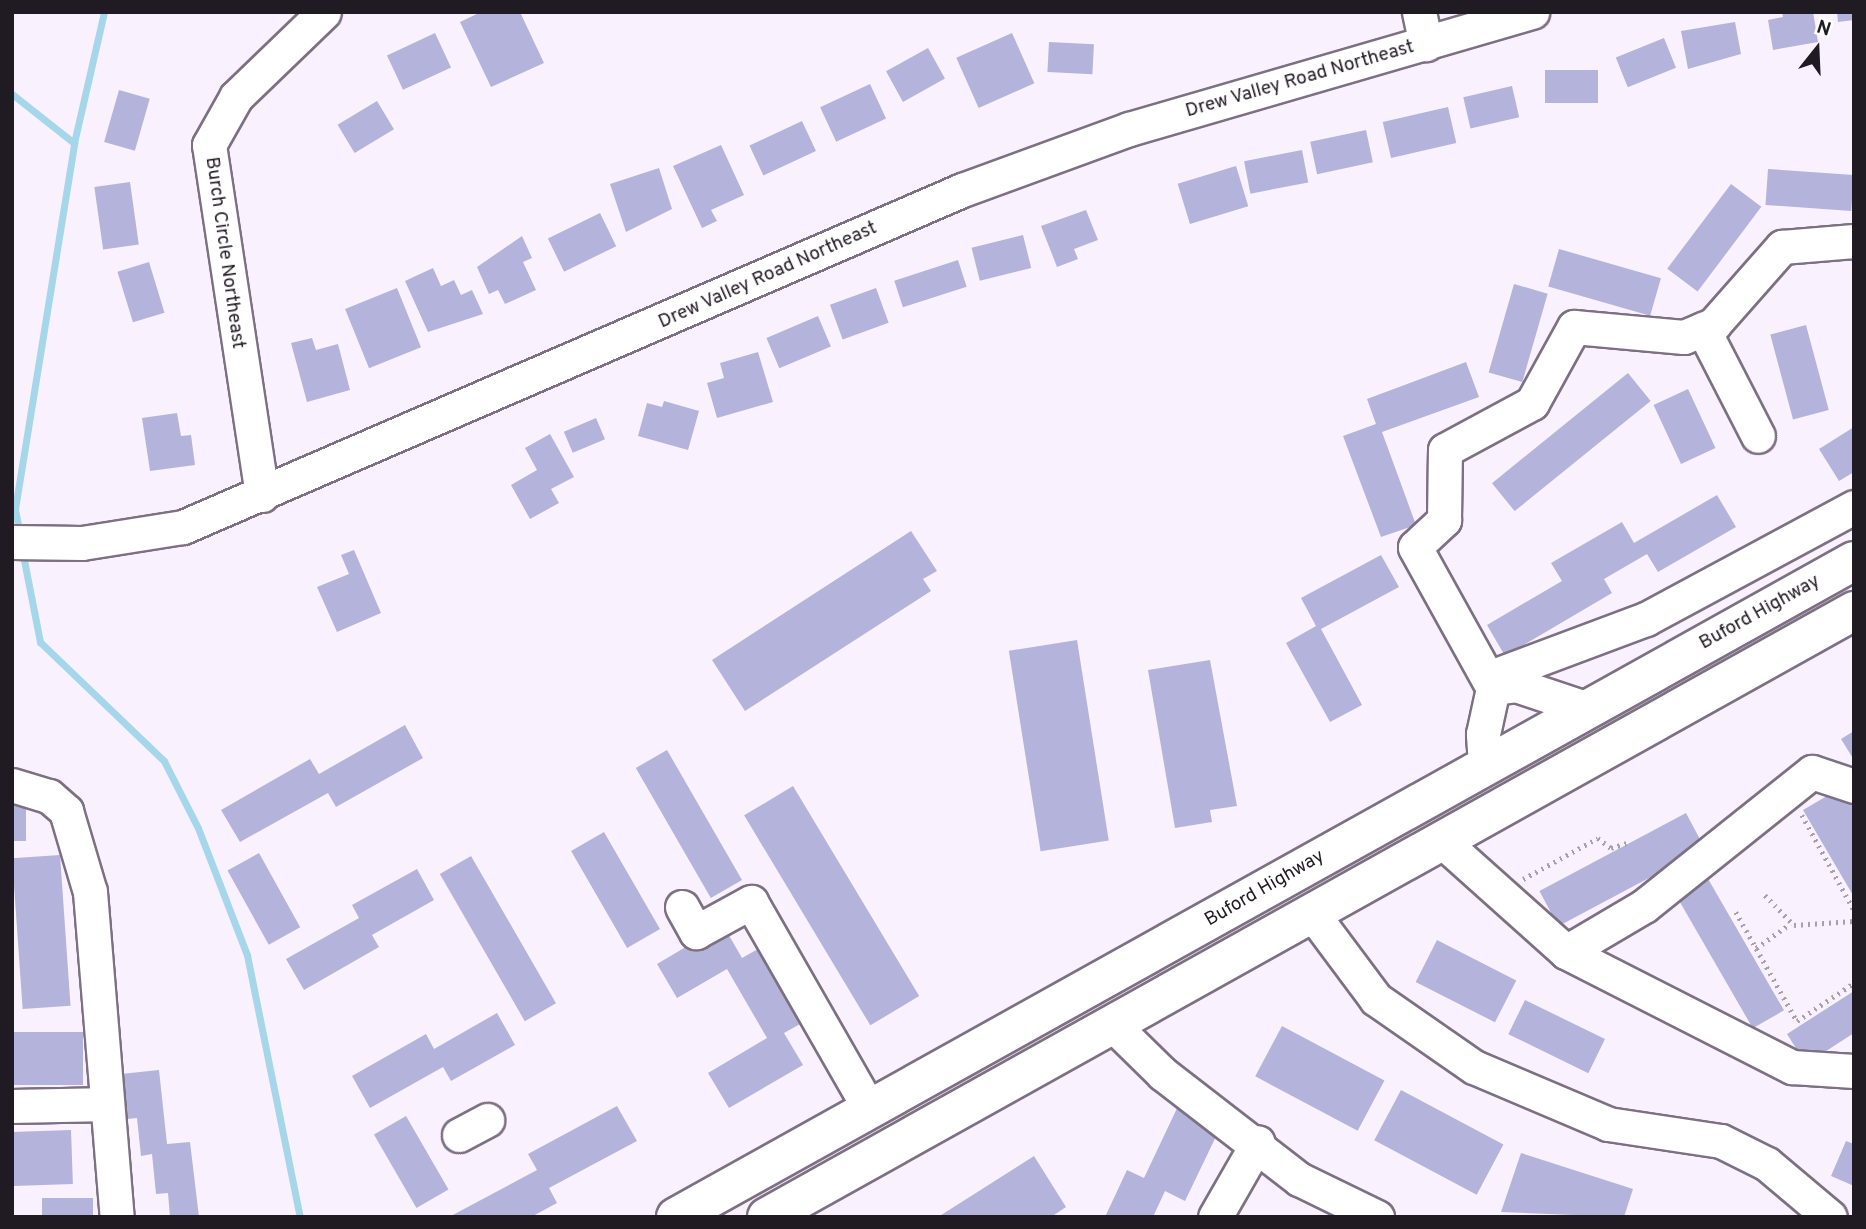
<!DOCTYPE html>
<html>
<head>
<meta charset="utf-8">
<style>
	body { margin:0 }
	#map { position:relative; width:1866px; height:1229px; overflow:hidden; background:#faf1fe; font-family:Overpass,sans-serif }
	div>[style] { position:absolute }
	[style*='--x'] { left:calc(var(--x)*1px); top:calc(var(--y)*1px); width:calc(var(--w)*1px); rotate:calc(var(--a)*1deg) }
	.stream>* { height:7px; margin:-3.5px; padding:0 3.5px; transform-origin:3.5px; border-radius:3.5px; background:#a6d6ea }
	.building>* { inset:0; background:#b3b3dc; transform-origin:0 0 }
	.path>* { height:4.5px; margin-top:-2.25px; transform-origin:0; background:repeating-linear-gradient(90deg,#a79faa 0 2px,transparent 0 7px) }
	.roads { filter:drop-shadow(2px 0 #7d7083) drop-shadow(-2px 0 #7d7083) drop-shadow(0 2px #7d7083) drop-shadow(0 -2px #7d7083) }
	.minor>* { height:33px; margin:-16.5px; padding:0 16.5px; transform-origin:16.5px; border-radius:16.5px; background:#fff }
	.major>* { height:38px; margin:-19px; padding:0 19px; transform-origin:19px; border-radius:19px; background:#fff }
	span { translate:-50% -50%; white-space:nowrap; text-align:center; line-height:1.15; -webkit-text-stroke:5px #fff; paint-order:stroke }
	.street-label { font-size:19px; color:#201a22 }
	.frame { position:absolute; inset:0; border:14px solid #201a22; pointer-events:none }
	.north { position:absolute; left:1782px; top:14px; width:70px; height:70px; -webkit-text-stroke:5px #fff; paint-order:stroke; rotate:18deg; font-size:19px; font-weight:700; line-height:28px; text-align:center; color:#201a22 }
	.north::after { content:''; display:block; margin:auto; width:24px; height:32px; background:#201a22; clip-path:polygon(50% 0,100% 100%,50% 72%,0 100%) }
</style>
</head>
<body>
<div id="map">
	<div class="stream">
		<div style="--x:12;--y:94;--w:79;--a:38.3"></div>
		<div style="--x:20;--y:535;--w:26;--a:-101"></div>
		<div style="--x:15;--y:509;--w:371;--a:-80.8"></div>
		<div style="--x:74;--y:143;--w:134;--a:-77.1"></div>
		<div style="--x:22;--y:550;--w:94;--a:78.9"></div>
		<div style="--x:40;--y:642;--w:172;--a:43.8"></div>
		<div style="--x:164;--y:761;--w:75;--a:63.1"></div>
		<div style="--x:198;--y:828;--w:136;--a:68.9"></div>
		<div style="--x:247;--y:955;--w:267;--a:78.6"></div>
	</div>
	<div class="building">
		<div style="clip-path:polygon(481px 12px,520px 12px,544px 63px,491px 87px,460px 22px)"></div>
		<div style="clip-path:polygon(1782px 12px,1813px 12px,1818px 42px,1773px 50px,1768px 20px,1783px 17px)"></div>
		<div style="clip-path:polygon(1837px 12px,1854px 12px,1854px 20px,1838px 22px)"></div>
		<div style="clip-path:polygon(1735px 22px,1741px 54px,1688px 69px,1681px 31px)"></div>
		<div style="left:435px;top:33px;width:38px;height:53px;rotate:65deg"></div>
		<div style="left:1012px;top:33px;width:55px;height:61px;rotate:66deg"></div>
		<div style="left:1664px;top:38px;width:32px;height:52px;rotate:68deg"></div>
		<div style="left:1049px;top:42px;width:45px;height:30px;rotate:3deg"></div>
		<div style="left:928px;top:48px;width:35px;height:48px;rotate:61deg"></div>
		<div style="left:1545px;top:70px;width:53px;height:33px"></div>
		<div style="left:870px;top:84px;width:38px;height:55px;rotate:65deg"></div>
		<div style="left:1512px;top:86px;width:32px;height:50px;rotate:77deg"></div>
		<div style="left:119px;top:90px;width:32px;height:54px;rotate:16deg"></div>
		<div style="left:377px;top:101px;width:33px;height:46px;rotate:59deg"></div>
		<div style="left:1448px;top:107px;width:37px;height:67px;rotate:77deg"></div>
		<div style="left:802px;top:121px;width:33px;height:58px;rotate:65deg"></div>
		<div style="left:1366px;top:130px;width:33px;height:57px;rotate:78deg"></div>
		<div style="clip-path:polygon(721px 145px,744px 195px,711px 210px,717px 221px,702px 228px,673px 166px)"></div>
		<div style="left:1302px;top:150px;width:33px;height:59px;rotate:79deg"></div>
		<div style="left:1236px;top:166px;width:42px;height:61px;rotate:73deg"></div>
		<div style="clip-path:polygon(659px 168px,672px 209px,626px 232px,610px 184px)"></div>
		<div style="left:1768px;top:169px;width:86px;height:36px;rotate:4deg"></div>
		<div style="left:130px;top:182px;width:63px;height:36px;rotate:82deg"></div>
		<div style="left:1731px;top:184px;width:38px;height:106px;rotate:37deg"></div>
		<div style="clip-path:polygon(1086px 210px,1098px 240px,1074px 249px,1078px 259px,1057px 267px,1041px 226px)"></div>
		<div style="left:600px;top:213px;width:37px;height:58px;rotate:64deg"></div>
		<div style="left:1023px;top:235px;width:34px;height:53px;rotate:76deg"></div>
		<div style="clip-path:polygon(522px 236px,532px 258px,523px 262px,536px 290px,505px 304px,498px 290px,489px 294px,477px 267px)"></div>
		<div style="left:1559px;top:249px;width:106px;height:39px;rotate:16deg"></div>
		<div style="left:958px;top:260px;width:28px;height:67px;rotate:72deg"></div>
		<div style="left:149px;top:262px;width:53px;height:33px;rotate:73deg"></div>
		<div style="clip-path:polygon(433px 268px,441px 286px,454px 280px,461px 295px,472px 290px,483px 314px,428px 332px,405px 281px)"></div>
		<div style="left:1514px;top:284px;width:35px;height:92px;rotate:16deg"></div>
		<div style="left:397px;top:288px;width:64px;height:56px;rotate:68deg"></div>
		<div style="left:876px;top:288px;width:37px;height:49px;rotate:70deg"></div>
		<div style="left:818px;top:316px;width:33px;height:56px;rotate:67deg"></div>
		<div style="left:1806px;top:325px;width:88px;height:37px;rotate:75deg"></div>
		<div style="clip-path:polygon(312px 338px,316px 350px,338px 344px,350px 390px,307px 402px,291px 343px)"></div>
		<div style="clip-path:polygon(758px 352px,773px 402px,717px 418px,707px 383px,724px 378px,720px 363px)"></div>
		<div style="clip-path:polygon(1466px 362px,1479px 397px,1382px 432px,1416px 525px,1381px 537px,1343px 436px,1376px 424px,1367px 399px)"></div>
		<div style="left:1628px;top:373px;width:36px;height:175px;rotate:51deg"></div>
		<div style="left:1688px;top:389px;width:65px;height:38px;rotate:65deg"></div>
		<div style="clip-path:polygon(664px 401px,699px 411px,688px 450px,638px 436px,647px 403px,662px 407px)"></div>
		<div style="clip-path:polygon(177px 413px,181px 436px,191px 435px,195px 465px,150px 471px,142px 418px)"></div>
		<div style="left:596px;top:418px;width:23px;height:35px;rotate:67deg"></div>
		<div style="clip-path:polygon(1854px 427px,1854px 472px,1839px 481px,1819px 449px)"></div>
		<div style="clip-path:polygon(550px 434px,574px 477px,551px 489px,559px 503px,530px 519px,511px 485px,537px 470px,525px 448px)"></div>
		<div style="clip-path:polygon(1717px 495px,1736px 527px,1658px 572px,1647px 554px,1604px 579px,1612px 593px,1505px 656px,1487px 625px,1562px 581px,1551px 563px,1622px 522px,1634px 543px)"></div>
		<div style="clip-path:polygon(911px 531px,937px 571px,923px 579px,931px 591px,745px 711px,712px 660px)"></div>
		<div style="clip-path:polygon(354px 550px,381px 613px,337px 632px,317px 587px,349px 574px,341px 555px)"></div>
		<div style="clip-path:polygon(1381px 555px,1399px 587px,1321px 629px,1362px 705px,1330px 722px,1286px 643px,1316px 626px,1301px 598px)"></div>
		<div style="left:1077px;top:640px;width:203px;height:69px;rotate:81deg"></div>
		<div style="clip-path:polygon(1210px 660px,1237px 806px,1210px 810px,1212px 822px,1175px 828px,1148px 670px)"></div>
		<div style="clip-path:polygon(405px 725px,423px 758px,336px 807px,328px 793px,240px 842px,221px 810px,310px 759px,319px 774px)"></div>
		<div style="clip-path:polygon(1854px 731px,1854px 760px,1841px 739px)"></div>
		<div style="left:667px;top:750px;width:150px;height:36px;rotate:60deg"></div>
		<div style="left:793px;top:786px;width:245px;height:57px;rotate:59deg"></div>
		<div style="clip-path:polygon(1844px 786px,1854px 804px,1854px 897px,1803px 810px)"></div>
		<div style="left:12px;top:792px;width:14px;height:49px"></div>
		<div style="left:1686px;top:813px;width:40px;height:166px;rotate:62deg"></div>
		<div style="left:604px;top:832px;width:112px;height:38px;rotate:60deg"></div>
		<div style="left:259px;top:853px;width:85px;height:36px;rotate:61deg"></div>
		<div style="left:60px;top:855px;width:151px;height:48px;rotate:86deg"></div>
		<div style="left:471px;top:856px;width:170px;height:36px;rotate:60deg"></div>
		<div style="clip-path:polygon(417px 869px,434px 900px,372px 935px,379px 947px,304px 990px,286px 959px,359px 918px,352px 905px)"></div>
		<div style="left:1707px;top:877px;width:154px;height:36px;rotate:60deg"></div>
		<div style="clip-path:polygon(723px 925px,742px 958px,758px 949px,802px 1023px,784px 1033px,803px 1065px,729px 1108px,708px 1073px,767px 1038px,727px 969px,677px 998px,657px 964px)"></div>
		<div style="left:1437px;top:940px;width:89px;height:47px;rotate:27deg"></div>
		<div style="clip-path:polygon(1854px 991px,1854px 1033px,1806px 1064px,1787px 1034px)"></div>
		<div style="left:1525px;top:1000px;width:89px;height:38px;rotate:26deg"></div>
		<div style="clip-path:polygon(497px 1013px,515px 1045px,451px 1081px,443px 1067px,370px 1108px,352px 1076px,426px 1034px,434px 1049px)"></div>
		<div style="left:1282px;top:1026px;width:116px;height:57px;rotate:28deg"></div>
		<div style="left:12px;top:1032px;width:71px;height:53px"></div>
		<div style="clip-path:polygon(159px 1070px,167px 1144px,190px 1142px,199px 1217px,170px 1217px,168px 1193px,156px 1194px,152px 1154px,141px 1156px,137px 1118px,127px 1119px,121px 1074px)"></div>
		<div style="left:1401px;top:1090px;width:116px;height:57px;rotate:28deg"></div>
		<div style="clip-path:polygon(1179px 1104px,1222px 1124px,1185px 1201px,1165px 1191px,1153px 1217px,1105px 1217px,1127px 1170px,1144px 1178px)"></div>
		<div style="clip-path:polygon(617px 1106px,637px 1141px,549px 1188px,557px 1203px,531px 1217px,449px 1217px,537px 1170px,528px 1154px)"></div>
		<div style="left:406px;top:1116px;width:85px;height:37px;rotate:60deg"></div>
		<div style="left:71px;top:1130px;width:54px;height:59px;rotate:88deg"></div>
		<div style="clip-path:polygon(1846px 1141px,1854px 1144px,1854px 1186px,1831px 1176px)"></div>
		<div style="clip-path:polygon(1521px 1153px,1633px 1189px,1624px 1217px,1501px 1212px)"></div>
		<div style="clip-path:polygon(1034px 1156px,1066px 1207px,1051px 1217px,938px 1217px)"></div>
		<div style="left:93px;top:1198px;width:19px;height:51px;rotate:90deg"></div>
	</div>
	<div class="path">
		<div style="--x:1802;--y:815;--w:108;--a:61.3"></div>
		<div style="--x:1523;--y:879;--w:85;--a:-28.7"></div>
		<div style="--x:1598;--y:838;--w:16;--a:38"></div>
		<div style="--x:1611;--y:848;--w:16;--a:-18"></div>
		<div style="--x:1765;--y:895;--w:42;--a:46"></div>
		<div style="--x:1794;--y:925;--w:60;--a:-3.8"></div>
		<div style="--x:1736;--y:912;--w:125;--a:60.8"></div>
		<div style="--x:1797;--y:1021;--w:69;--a:-33.7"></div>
		<div style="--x:1756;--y:948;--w:42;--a:-35.2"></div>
	</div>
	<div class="roads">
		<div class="minor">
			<div style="--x:1419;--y:12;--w:33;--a:78"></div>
			<div style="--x:1703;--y:329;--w:120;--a:62.8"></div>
			<div style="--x:262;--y:495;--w:354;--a:-98.6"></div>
			<div style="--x:209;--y:145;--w:55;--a:-60.6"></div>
			<div style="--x:236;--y:97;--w:122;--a:-44"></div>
			<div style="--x:12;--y:542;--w:70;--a:0.8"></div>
			<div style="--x:82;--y:543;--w:102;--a:-9"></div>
			<div style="--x:183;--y:527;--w:849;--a:-23.39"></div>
			<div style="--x:962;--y:190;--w:178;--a:-20.1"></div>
			<div style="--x:1129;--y:129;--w:420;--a:-16.2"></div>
			<div style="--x:1488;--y:678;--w:169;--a:-20.5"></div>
			<div style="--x:1646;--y:619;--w:236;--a:-28.3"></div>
			<div style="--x:1493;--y:688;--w:23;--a:-7"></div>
			<div style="--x:1516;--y:685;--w:76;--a:18.4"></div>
			<div style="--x:1485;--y:764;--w:30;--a:-94"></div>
			<div style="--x:1483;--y:734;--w:47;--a:-77.7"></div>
			<div style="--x:1493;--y:688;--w:161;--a:-119"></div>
			<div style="--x:1415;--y:547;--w:40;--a:-43"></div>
			<div style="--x:1444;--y:520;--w:70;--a:-89.2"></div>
			<div style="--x:1445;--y:450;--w:99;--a:-28.4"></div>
			<div style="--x:1532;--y:403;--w:87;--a:-61.1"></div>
			<div style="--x:1574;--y:327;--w:110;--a:5.2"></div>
			<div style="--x:1684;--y:337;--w:33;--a:-23"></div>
			<div style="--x:1714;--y:324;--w:103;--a:-48.6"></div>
			<div style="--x:1782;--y:247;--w:72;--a:-4.8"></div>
			<div style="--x:12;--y:785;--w:39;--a:17"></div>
			<div style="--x:49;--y:796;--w:23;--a:41"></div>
			<div style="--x:66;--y:811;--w:84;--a:73.5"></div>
			<div style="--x:90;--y:892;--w:326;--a:85.3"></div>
			<div style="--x:1442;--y:841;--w:166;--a:41.8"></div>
			<div style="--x:1566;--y:952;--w:254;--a:27"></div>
			<div style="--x:1792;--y:1067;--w:62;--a:3.7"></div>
			<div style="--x:682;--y:907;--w:29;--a:61"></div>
			<div style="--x:696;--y:932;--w:63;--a:-28.6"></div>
			<div style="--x:751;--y:902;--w:237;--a:60.2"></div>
			<div style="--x:1312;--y:913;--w:107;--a:53.3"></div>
			<div style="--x:1376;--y:999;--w:119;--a:34.8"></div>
			<div style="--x:1474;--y:1067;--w:146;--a:23"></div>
			<div style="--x:1608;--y:1124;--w:114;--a:8.6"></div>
			<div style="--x:1721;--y:1141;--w:51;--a:26.6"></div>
			<div style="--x:1767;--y:1164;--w:82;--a:40.1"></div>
			<div style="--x:1566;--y:952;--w:91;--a:-30.5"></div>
			<div style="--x:1644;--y:906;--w:215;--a:-38.6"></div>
			<div style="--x:1812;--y:772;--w:44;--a:18.4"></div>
			<div style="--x:1112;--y:1024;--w:71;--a:44.4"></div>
			<div style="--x:1163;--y:1074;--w:172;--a:37.7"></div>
			<div style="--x:1299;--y:1179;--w:87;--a:26"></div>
			<div style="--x:12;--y:1106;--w:95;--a:-1.2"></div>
			<div style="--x:459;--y:1135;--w:32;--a:-28"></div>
			<div style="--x:1215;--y:1217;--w:86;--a:-60.2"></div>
		</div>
		<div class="major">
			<div style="--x:676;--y:1217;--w:1348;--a:-29.11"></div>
			<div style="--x:767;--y:1217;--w:1245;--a:-29.14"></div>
		</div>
	</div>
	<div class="street-label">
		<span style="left:1300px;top:80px;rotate:-16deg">Drew Valley Road Northeast</span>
		<span style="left:224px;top:253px;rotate:82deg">Burch Circle Northeast</span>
		<span style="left:768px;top:276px;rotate:-24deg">Drew Valley Road Northeast</span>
		<span style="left:1760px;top:613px;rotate:-29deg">Buford Highway</span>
		<span style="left:1265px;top:889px;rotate:-30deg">Buford Highway</span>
	</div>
	<div class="frame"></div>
	<div class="north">N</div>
</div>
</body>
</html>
